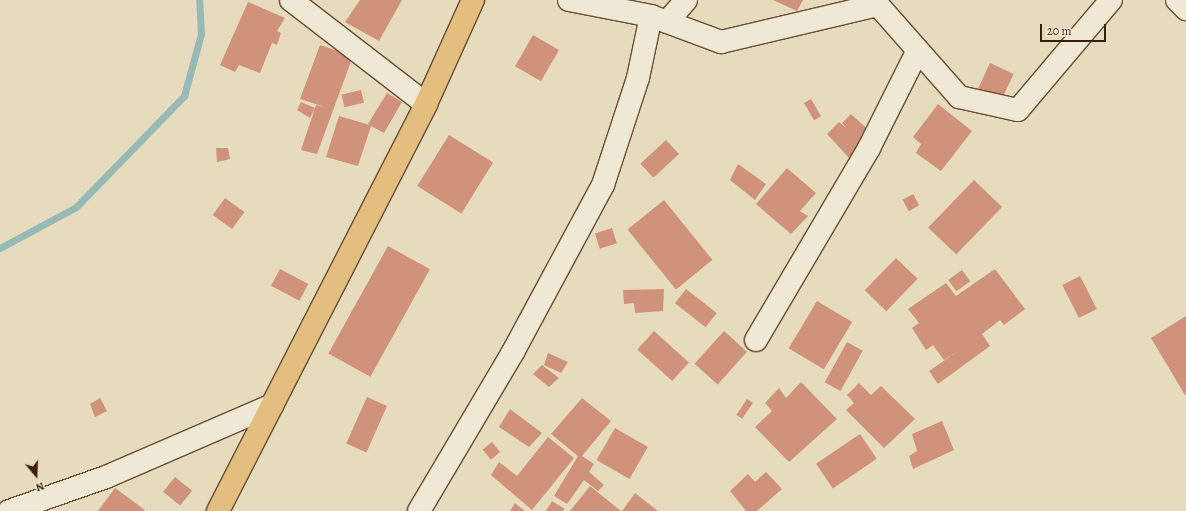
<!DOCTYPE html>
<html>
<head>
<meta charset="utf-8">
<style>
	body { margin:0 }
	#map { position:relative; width:1186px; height:511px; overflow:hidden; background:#e7dbbe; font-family:Alegreya,serif }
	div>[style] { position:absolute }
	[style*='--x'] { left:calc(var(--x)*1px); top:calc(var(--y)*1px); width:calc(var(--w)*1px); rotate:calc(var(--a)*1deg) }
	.stream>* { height:7px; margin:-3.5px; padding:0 3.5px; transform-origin:3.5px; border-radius:3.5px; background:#97bab7 }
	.building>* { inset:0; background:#d0927b; transform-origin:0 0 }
	.roads { filter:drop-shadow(1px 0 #684d34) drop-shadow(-1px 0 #684d34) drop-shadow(0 1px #684d34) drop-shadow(0 -1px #684d34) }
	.minor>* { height:22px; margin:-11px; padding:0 11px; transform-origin:11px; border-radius:11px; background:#efe8d5 }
	.major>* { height:22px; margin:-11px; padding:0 11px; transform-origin:11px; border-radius:11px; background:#e4be7f }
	span { translate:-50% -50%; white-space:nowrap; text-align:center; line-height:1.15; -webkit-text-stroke:3px #efe8d5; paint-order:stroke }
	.north { position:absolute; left:16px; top:455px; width:40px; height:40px; -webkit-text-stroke:3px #efe8d5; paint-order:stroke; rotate:161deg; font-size:11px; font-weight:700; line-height:16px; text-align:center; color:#3d1e06 }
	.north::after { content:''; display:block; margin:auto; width:14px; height:18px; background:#3d1e06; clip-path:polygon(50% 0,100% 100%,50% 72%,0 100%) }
	.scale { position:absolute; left:1040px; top:24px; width:66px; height:18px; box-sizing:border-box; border:2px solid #3d1e06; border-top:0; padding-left:5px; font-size:12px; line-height:14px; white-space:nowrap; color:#3d1e06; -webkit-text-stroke:3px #efe8d5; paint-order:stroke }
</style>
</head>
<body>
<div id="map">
	<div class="stream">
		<div style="--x:0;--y:248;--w:86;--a:-28.3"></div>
		<div style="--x:76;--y:207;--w:155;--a:-45.8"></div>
		<div style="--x:184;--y:96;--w:64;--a:-74.7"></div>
		<div style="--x:201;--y:34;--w:34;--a:-93"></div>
	</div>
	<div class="building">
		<div style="clip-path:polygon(360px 0,402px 0,379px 41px,345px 22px)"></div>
		<div style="clip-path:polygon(773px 0,803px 0,797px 11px)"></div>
		<div style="clip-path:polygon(248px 2px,285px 18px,277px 31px,281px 33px,277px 45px,272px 43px,260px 73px,239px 65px,235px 72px,220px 65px)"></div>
		<div style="left:533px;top:35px;width:30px;height:36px;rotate:30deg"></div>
		<div style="clip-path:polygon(320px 45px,353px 56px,317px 154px,301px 150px,316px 105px,325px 107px,300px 99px)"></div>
		<div style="left:990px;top:63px;width:26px;height:37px;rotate:25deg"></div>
		<div style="left:361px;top:90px;width:13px;height:20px;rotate:77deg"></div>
		<div style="clip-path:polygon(387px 93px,402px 102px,384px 133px,371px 126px,358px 166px,326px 157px,339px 116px,370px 125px,368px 124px)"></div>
		<div style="left:811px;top:99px;width:20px;height:8px;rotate:60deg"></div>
		<div style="clip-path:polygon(301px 102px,315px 108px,310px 118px,297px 110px)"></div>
		<div style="clip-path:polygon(938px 104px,972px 131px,941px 171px,916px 153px,921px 144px,913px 137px)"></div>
		<div style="clip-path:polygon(851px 114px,875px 136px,850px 159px,827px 134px,839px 122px,846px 128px,842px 123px)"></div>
		<div style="left:449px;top:135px;width:52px;height:60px;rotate:32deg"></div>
		<div style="left:666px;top:140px;width:19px;height:35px;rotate:47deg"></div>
		<div style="clip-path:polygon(216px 148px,228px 148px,230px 159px,217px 162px)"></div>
		<div style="clip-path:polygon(738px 164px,766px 184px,755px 200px,730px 180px)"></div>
		<div style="clip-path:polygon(787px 168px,816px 193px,800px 211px,808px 216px,791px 234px,756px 204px)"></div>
		<div style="left:974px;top:180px;width:39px;height:66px;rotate:44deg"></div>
		<div style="left:913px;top:194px;width:13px;height:12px;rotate:61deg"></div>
		<div style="left:225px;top:198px;width:24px;height:21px;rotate:36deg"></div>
		<div style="left:664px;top:200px;width:77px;height:47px;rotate:51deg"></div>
		<div style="left:612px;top:228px;width:16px;height:18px;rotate:72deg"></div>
		<div style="left:388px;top:246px;width:48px;height:123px;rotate:29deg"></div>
		<div style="left:896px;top:258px;width:30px;height:45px;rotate:44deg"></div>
		<div style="left:280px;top:269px;width:32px;height:19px;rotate:28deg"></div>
		<div style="clip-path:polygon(995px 269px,1025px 309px,1004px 325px,1000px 320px,982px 334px,990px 346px,938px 384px,929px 371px,958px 351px,944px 360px,933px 345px,926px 350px,912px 328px,919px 323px,908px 309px,946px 283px,956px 296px)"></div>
		<div style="left:962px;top:270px;width:14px;height:17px;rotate:54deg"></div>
		<div style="left:1080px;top:276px;width:37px;height:20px;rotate:63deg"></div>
		<div style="clip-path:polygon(664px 289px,663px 311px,635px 313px,634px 303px,624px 304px,623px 290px)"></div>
		<div style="left:686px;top:289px;width:39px;height:18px;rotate:38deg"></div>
		<div style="left:817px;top:301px;width:41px;height:55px;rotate:31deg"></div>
		<div style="clip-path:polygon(1186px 316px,1186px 395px,1185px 395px,1151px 338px)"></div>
		<div style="left:654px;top:331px;width:47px;height:25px;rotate:42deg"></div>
		<div style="left:724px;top:331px;width:31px;height:44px;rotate:42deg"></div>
		<div style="left:847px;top:342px;width:18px;height:46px;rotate:29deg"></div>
		<div style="clip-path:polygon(548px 353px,568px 362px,561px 373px,544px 365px)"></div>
		<div style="clip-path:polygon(542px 365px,559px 378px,549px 387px,533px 374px)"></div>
		<div style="clip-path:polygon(801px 382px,837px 419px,789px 462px,755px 427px,772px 411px,765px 403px,779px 388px,786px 398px)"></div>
		<div style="clip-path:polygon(859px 383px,871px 395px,881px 386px,915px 419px,884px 448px,846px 410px,854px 403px,847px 395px)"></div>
		<div style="left:367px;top:397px;width:22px;height:51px;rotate:24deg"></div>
		<div style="clip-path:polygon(100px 398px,107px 411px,95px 417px,90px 404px)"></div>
		<div style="clip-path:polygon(582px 398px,611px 421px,582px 456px,594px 464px,589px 472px,604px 485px,598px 491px,584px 480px,567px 504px,554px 496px,578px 456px,551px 434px)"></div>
		<div style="left:747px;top:399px;width:7px;height:19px;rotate:34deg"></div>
		<div style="clip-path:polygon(510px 409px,542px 433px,529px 447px,499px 427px)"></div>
		<div style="clip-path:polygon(942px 421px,954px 450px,913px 469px,909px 456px,917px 451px,912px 434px)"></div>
		<div style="left:615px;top:428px;width:38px;height:37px;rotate:30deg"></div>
		<div style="left:860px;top:434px;width:30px;height:53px;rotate:56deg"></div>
		<div style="clip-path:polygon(548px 437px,574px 458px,532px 510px,491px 475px,499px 462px,517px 476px)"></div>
		<div style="left:492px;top:442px;width:13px;height:12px;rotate:51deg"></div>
		<div style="clip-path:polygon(766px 472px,782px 489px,757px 511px,746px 511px,730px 491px,748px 474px,755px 482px)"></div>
		<div style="left:175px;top:477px;width:22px;height:19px;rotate:39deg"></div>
		<div style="clip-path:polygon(590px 486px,621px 511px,570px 511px)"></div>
		<div style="clip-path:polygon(115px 488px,145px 510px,144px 511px,98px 511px)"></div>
		<div style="clip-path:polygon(635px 493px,658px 511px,622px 511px)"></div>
		<div style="clip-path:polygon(552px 501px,565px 509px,563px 511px,546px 511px)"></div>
		<div style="clip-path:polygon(515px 503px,525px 511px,510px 511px)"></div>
	</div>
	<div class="roads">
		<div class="minor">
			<div style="--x:291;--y:0;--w:170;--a:37.6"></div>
			<div style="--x:569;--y:0;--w:84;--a:11"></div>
			<div style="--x:651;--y:16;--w:75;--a:20.4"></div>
			<div style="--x:721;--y:42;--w:161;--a:-13.3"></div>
			<div style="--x:878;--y:5;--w:123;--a:48.6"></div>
			<div style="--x:959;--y:97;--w:60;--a:12.4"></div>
			<div style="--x:1018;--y:110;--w:144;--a:-49.8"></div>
			<div style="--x:1177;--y:0;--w:13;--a:45"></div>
			<div style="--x:667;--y:22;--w:29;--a:-49"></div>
			<div style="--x:756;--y:340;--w:223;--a:-59.5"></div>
			<div style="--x:869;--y:148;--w:107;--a:-63.4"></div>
			<div style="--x:9;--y:511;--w:103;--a:-19.3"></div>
			<div style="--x:106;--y:477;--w:181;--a:-23.4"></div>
			<div style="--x:419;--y:511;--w:185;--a:-59.4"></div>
			<div style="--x:513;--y:352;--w:190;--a:-61.7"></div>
			<div style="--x:603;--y:185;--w:113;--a:-71.9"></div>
			<div style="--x:638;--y:78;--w:63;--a:-78.2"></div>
		</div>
		<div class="major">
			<div style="--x:218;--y:511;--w:457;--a:-62.9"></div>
			<div style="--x:426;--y:104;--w:114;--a:-65.7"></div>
		</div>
	</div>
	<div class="north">N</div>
	<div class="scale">20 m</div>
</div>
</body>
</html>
